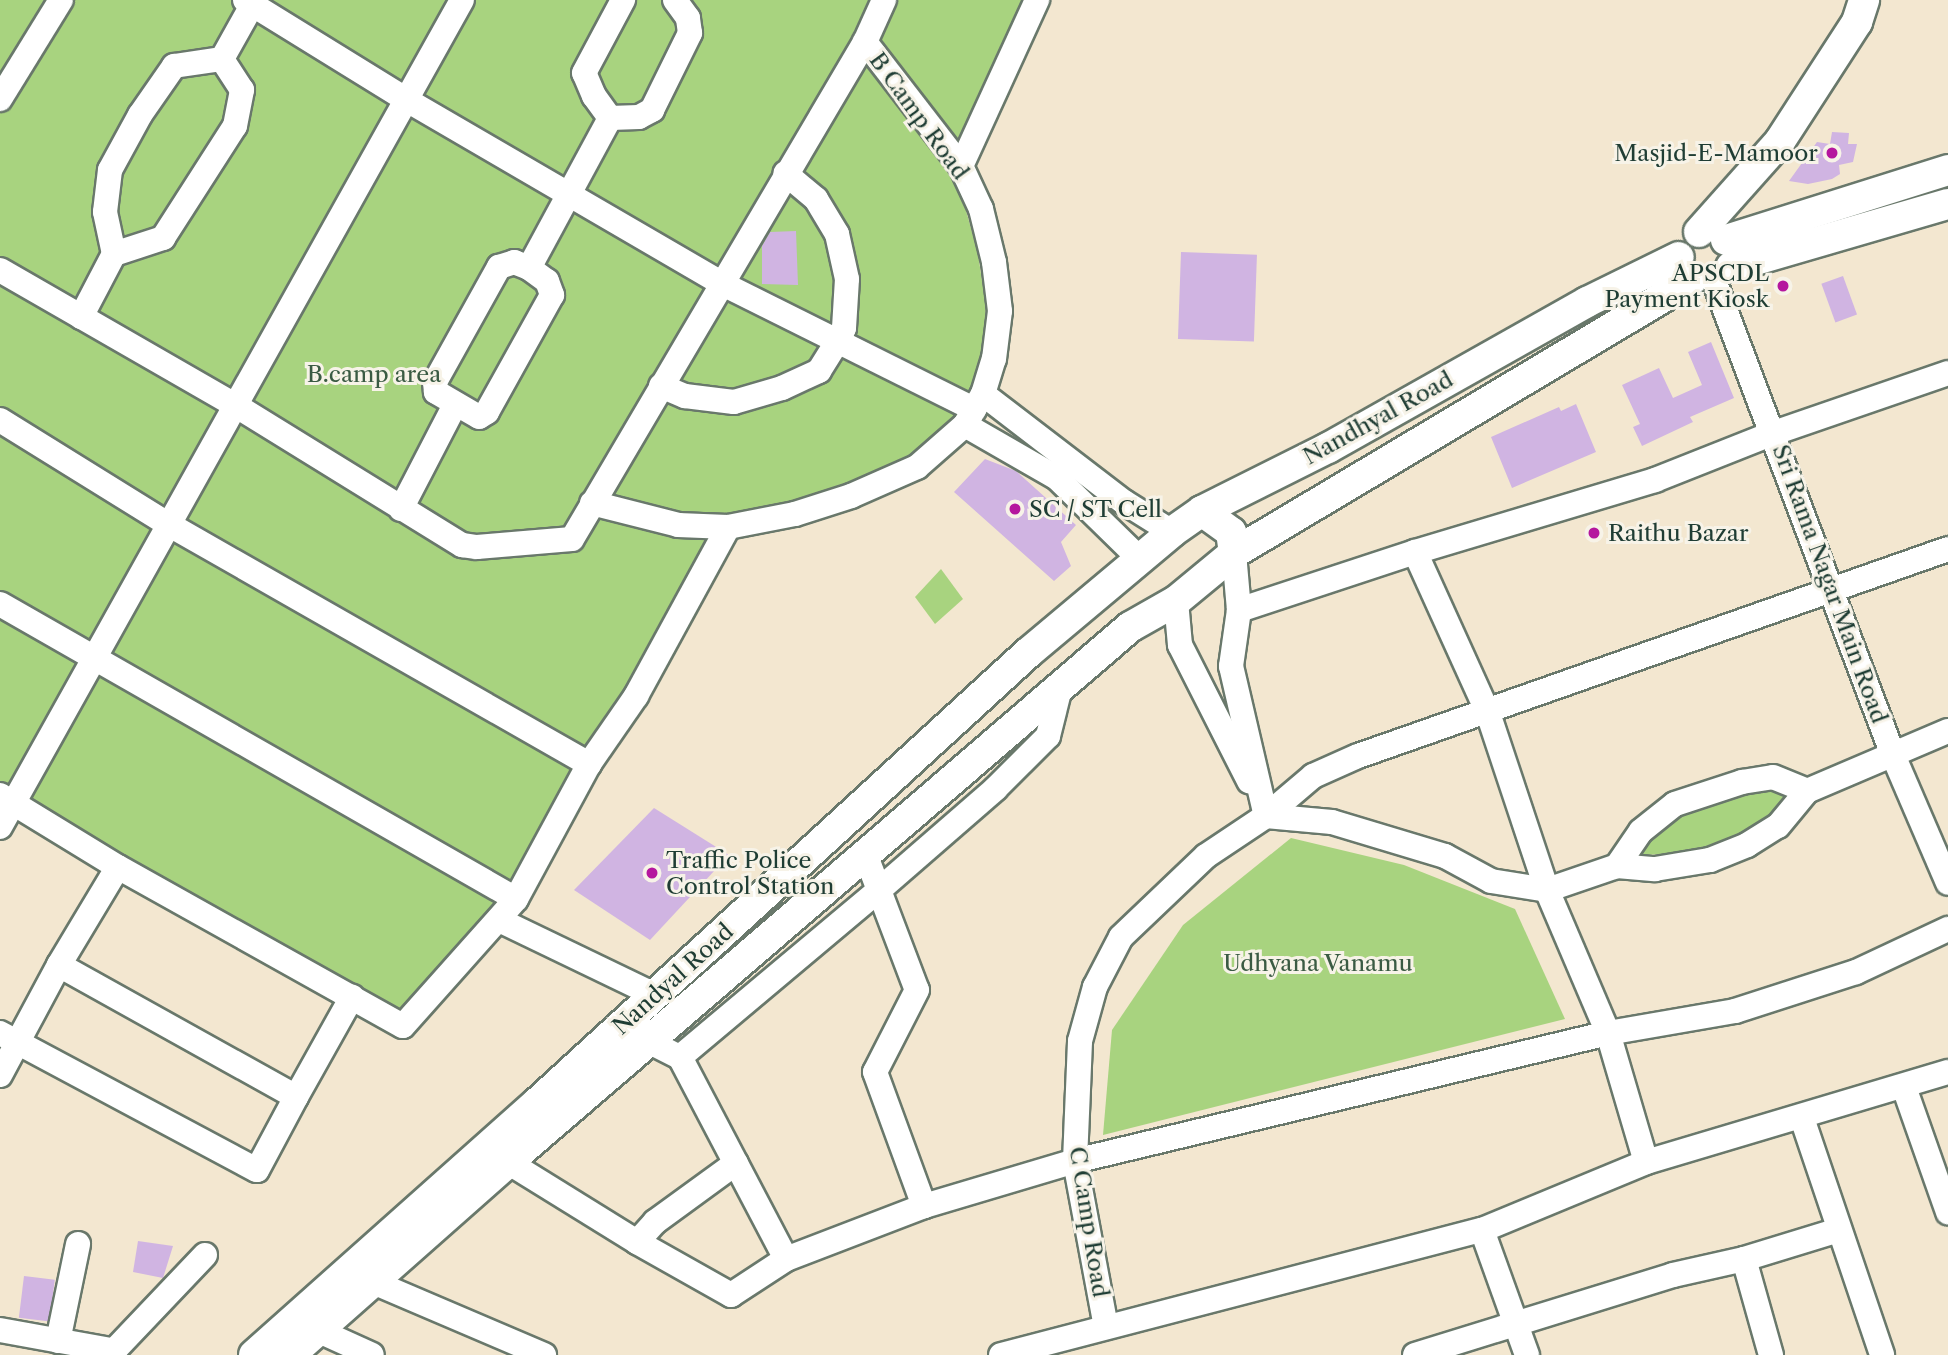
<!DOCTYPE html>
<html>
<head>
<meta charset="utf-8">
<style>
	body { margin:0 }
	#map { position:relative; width:1948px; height:1355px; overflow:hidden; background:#f3e7d0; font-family:"Libre Caslon Text",serif }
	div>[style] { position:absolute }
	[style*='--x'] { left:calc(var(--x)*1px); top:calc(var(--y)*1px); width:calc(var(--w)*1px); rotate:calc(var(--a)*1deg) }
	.green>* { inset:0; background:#a8d37f }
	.building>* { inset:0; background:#d0b4e2; transform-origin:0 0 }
	.roads { filter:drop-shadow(2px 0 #69786b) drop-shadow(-2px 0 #69786b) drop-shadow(0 2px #69786b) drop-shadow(0 -2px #69786b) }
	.minor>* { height:24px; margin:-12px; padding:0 12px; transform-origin:12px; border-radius:12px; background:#fff }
	.major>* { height:30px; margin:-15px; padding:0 15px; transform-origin:15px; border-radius:15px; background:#fff }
	.dots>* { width:19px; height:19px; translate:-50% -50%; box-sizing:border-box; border:4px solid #f7f3e8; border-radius:50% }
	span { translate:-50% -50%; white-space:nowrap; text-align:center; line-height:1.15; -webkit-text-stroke:6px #f7f3e8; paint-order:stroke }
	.street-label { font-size:23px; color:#1f3d34 }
	.poi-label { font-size:23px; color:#1f3d34 }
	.right { translate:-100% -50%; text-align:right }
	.left { translate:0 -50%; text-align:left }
	.park-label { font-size:23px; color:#3a5b43 }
</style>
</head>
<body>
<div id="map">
	<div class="green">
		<div style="clip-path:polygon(0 0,1025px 0,946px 164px,961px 192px,978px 254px,986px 307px,983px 369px,962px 413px,906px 463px,835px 495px,725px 515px,576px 771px,507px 899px,402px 1016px,0 786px)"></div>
		<div style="clip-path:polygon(941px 569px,963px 599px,935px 624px,915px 597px)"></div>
		<div style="clip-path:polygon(1771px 790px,1783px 794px,1784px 803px,1749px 835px,1687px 853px,1643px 855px,1642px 848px,1683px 813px,1738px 795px)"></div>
		<div style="clip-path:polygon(1291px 838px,1404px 865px,1515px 909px,1565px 1019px,1103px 1135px,1112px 1030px,1183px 925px)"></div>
	</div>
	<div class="building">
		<div style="clip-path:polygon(1832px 132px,1849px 133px,1848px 144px,1857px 144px,1853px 162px,1839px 165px,1840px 174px,1832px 179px,1808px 184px,1789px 181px,1817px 142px,1830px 144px)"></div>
		<div style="clip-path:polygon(796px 231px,798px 285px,762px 284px,762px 246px,770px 232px)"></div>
		<div style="left:1181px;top:252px;width:76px;height:87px;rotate:2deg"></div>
		<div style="left:1843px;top:276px;width:41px;height:23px;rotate:70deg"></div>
		<div style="clip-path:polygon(1711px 342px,1734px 398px,1690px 417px,1693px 422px,1642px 446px,1633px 427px,1640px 424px,1622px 385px,1659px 368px,1673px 398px,1702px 385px,1688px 352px)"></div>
		<div style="clip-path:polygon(1576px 404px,1596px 452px,1512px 488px,1491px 437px,1559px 407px,1561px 411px)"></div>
		<div style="clip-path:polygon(985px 459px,1016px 471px,1076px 525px,1061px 542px,1071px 566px,1054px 581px,954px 492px)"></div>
		<div style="clip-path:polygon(654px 808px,729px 855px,650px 940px,574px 890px)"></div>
		<div style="clip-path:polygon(138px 1241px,173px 1246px,163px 1278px,133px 1272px)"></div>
		<div style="left:24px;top:1276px;width:31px;height:42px;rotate:7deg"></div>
	</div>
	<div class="roads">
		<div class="minor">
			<div style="--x:245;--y:0;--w:188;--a:31.7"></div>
			<div style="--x:405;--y:99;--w:366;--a:30.2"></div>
			<div style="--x:721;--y:283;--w:283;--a:26.5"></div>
			<div style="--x:222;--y:59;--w:68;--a:-60.8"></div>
			<div style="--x:0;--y:99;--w:116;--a:-58.4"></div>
			<div style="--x:610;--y:118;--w:29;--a:-2"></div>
			<div style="--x:639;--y:117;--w:15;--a:-28"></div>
			<div style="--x:652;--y:110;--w:86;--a:-63.7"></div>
			<div style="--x:690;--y:33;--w:15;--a:-98"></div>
			<div style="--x:688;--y:18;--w:22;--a:-126"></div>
			<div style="--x:610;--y:118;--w:27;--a:-126"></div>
			<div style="--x:594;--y:96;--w:25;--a:-113"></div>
			<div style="--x:584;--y:73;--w:83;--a:-61.9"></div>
			<div style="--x:961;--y:166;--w:183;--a:-65.4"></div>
			<div style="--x:114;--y:254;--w:52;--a:-18.1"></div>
			<div style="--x:163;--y:238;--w:133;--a:-57.3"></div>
			<div style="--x:235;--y:126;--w:37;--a:-79"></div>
			<div style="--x:242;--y:90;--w:37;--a:-123"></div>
			<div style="--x:514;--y:262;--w:16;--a:22"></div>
			<div style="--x:529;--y:268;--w:22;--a:36"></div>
			<div style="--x:547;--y:281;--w:15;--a:70"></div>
			<div style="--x:552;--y:295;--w:134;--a:119.1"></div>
			<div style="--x:487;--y:412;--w:9;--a:148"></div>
			<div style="--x:479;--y:417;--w:50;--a:-149.8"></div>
			<div style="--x:436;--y:392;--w:10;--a:-96"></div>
			<div style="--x:435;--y:382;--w:132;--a:-60.9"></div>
			<div style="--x:499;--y:267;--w:16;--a:-18"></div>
			<div style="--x:529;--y:268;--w:170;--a:-61.6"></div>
			<div style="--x:0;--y:270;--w:271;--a:29.9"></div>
			<div style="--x:235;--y:405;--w:267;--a:31.7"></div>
			<div style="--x:462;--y:545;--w:15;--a:8"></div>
			<div style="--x:477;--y:547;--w:95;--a:-4.8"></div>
			<div style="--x:572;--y:539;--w:577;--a:-59.48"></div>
			<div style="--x:865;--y:42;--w:46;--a:-65.7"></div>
			<div style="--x:1715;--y:283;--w:504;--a:69.34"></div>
			<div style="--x:1893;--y:755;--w:139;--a:66.7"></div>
			<div style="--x:81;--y:317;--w:71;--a:-62.4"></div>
			<div style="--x:114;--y:254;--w:43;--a:-102.1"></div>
			<div style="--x:105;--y:212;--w:42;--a:-83.2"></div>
			<div style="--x:110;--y:170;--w:63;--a:-61.4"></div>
			<div style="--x:140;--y:115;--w:60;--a:-55.2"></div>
			<div style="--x:174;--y:66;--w:49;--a:-8.3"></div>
			<div style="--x:661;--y:386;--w:26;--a:23"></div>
			<div style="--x:685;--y:396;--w:49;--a:7"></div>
			<div style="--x:734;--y:402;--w:50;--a:-16.3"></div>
			<div style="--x:782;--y:388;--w:41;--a:-24.7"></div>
			<div style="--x:819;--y:371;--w:36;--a:-58"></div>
			<div style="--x:838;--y:341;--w:14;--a:-65"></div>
			<div style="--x:844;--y:328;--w:49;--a:-86.5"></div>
			<div style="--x:847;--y:279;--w:46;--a:-102.5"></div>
			<div style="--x:837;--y:234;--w:41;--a:-121"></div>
			<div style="--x:816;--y:199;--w:40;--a:-140"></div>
			<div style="--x:983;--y:394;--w:178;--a:37.5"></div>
			<div style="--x:1124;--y:502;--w:57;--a:32"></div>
			<div style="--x:0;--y:420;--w:198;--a:31.8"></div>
			<div style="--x:168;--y:524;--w:485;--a:29.7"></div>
			<div style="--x:965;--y:425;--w:106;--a:29.9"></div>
			<div style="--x:1057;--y:478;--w:115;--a:44.3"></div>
			<div style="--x:592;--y:503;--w:89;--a:14.3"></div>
			<div style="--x:678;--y:525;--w:50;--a:2.3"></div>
			<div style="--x:728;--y:527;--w:68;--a:-11"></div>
			<div style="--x:795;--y:514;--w:59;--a:-17.8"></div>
			<div style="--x:851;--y:496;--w:72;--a:-23.7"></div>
			<div style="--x:917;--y:467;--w:64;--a:-41.2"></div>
			<div style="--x:965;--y:425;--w:36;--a:-60"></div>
			<div style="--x:983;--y:394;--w:37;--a:-73"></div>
			<div style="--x:994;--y:359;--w:48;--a:-82.9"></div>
			<div style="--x:1000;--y:311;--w:49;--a:-97"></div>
			<div style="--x:994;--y:262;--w:55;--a:-103.8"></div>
			<div style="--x:981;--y:209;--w:47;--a:-114.9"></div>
			<div style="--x:961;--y:166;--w:157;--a:-127.7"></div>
			<div style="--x:401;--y:509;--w:117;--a:-62.6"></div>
			<div style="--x:1415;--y:552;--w:177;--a:65.6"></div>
			<div style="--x:1488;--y:713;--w:187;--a:71.6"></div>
			<div style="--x:1547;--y:890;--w:155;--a:66.9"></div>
			<div style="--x:1608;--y:1033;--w:134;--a:73.6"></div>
			<div style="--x:1234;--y:553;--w:57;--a:85"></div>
			<div style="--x:1239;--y:610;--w:57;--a:98.1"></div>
			<div style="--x:1231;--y:666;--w:154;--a:76.9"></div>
			<div style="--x:1176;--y:601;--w:44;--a:84.8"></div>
			<div style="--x:1180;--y:645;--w:153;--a:63.1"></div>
			<div style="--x:0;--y:604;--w:594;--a:29.76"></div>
			<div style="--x:1239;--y:610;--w:185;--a:-18.2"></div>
			<div style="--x:1415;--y:552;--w:251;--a:-16.7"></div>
			<div style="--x:1655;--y:480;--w:128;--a:-21.6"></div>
			<div style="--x:1774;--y:433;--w:184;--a:-19"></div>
			<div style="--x:0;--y:795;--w:138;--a:31.4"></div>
			<div style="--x:118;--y:867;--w:326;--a:29.2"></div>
			<div style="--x:403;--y:1026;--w:170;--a:-48.3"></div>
			<div style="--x:516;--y:899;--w:153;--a:-61.6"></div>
			<div style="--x:589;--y:764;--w:83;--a:-55.3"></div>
			<div style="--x:636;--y:696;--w:192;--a:-61.4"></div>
			<div style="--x:1266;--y:816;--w:62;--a:-40.4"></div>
			<div style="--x:1313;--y:776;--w:49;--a:-24"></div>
			<div style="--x:1358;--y:756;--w:625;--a:-19.33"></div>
			<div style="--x:0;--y:827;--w:947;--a:-60.81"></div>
			<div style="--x:866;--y:856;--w:143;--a:69.2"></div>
			<div style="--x:917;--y:990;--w:92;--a:117.1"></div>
			<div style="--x:875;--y:1072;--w:143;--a:69.9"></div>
			<div style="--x:1617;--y:866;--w:42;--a:-55.6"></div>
			<div style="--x:1641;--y:831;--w:43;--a:-38.5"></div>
			<div style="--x:1675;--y:804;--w:71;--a:-18.2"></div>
			<div style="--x:1742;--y:782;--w:31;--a:-9"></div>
			<div style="--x:1773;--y:777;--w:37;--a:22"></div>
			<div style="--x:499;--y:920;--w:173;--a:25.7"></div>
			<div style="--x:59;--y:965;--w:271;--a:29.1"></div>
			<div style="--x:296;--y:1097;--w:115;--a:-60.8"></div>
			<div style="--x:0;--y:1033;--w:291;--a:28.1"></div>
			<div style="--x:257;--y:1170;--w:83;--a:-61.9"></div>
			<div style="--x:648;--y:1041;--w:36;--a:27"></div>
			<div style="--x:680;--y:1057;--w:260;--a:-40"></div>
			<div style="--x:879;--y:890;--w:154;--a:-41"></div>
			<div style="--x:995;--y:789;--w:75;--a:-45"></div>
			<div style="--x:1048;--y:736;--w:49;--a:-76"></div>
			<div style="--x:680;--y:1057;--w:228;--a:62.3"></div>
			<div style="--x:0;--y:1075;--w:125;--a:-61.8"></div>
			<div style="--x:59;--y:965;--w:114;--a:-59"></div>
			<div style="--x:1904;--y:1087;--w:133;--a:70.6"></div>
			<div style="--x:1802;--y:1118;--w:250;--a:71.3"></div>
			<div style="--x:508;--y:1162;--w:152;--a:31.8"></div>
			<div style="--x:637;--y:1242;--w:108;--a:29.4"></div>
			<div style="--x:731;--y:1295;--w:66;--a:-33.2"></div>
			<div style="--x:786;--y:1259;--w:148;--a:-21"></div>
			<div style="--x:924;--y:1206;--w:158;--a:-16.6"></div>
			<div style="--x:1075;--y:1161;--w:548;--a:-13.5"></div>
			<div style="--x:1608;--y:1033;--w:129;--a:-9.8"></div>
			<div style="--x:1735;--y:1011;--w:127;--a:-17.9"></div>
			<div style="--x:1856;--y:972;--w:102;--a:-25.1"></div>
			<div style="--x:1482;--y:1230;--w:133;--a:70.2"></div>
			<div style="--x:637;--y:1242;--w:27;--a:-48"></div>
			<div style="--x:655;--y:1222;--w:100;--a:-36.1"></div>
			<div style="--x:1744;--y:1259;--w:100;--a:74.3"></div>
			<div style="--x:373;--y:1282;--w:186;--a:23.1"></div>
			<div style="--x:1106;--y:1327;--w:169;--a:-100.6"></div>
			<div style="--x:1075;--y:1161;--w:120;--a:-87.6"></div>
			<div style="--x:1080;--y:1041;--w:56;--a:-74.5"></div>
			<div style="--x:1095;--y:987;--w:56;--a:-62.5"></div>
			<div style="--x:1121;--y:937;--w:117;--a:-43.6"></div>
			<div style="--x:1206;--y:856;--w:72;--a:-33.7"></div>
			<div style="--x:1266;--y:816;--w:66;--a:5.2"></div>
			<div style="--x:1332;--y:822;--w:118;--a:16.7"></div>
			<div style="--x:1445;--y:856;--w:52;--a:28.5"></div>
			<div style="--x:1491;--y:881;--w:57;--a:9.1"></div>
			<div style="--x:1547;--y:890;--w:74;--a:-18.9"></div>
			<div style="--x:1617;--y:866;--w:38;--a:5"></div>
			<div style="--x:1655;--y:869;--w:56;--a:-9.3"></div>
			<div style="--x:1710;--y:860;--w:40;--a:-22"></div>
			<div style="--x:1747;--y:845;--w:36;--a:-32"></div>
			<div style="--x:1778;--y:826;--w:45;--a:-50.4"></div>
			<div style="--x:1807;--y:791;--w:153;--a:-23.1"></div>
			<div style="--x:0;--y:1330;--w:117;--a:10.3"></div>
			<div style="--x:317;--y:1330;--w:60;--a:24.4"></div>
			<div style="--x:58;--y:1341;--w:99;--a:-78.3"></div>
			<div style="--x:110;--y:1355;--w:138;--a:-46.5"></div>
			<div style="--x:1001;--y:1355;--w:497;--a:-14.6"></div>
			<div style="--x:1482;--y:1230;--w:178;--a:-22.5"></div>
			<div style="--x:1646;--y:1162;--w:315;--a:-16.6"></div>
			<div style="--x:1415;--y:1355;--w:270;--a:-17.2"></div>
			<div style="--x:1673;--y:1275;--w:73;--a:-12.7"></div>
			<div style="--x:1744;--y:1259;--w:99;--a:-17"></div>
		</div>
		<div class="major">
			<div style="--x:1699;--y:232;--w:122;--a:-48.3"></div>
			<div style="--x:1780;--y:141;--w:142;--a:-57.1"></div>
			<div style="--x:1857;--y:22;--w:23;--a:-72"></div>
			<div style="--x:1726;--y:240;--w:233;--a:-17.5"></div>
			<div style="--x:1731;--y:267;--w:226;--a:-16.2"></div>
			<div style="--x:1202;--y:511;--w:36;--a:36"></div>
			<div style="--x:1231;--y:532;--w:21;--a:82"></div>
			<div style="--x:254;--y:1355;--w:380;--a:-41.7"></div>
			<div style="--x:538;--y:1102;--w:665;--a:-42.5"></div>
			<div style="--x:1028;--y:653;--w:188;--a:-40"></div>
			<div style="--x:1172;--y:532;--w:37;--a:-35"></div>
			<div style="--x:1202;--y:511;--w:141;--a:-26.6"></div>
			<div style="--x:1328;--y:448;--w:297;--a:-29.4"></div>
			<div style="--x:1587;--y:302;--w:102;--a:-26.1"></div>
			<div style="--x:290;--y:1355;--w:291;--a:-41.5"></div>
			<div style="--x:508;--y:1162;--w:820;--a:-40.7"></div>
			<div style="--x:1130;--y:627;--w:53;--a:-29.5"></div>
			<div style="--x:1176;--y:601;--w:75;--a:-39.6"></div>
			<div style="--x:1234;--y:553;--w:533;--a:-30.8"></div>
		</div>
	</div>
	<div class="dots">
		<div style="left:1832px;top:153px;background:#b5179e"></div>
		<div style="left:1783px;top:286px;background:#b5179e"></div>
		<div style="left:1015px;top:509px;background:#b5179e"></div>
		<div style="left:1594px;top:533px;background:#b5179e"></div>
		<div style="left:652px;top:873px;background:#b5179e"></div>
	</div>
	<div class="street-label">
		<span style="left:919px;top:116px;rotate:54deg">B Camp Road</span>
		<span style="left:1378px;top:418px;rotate:-29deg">Nandhyal Road</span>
		<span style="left:1830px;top:584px;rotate:70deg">Sri Rama Nagar Main Road</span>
		<span style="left:673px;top:979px;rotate:-42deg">Nandyal Road</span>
		<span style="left:1089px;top:1222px;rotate:81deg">C Camp Road</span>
	</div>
	<div class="poi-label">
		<span class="right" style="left:1818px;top:153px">Masjid-E-Mamoor</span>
		<span class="right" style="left:1769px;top:286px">APSCDL<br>Payment Kiosk</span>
		<span class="left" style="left:1029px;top:509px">SC / ST Cell</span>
		<span class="left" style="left:1608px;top:533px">Raithu Bazar</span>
		<span class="left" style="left:666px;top:873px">Traffic Police<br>Control Station</span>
	</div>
	<div class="park-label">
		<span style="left:374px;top:374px">B.camp area</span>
		<span style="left:1318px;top:963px">Udhyana Vanamu</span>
	</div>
</div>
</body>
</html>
